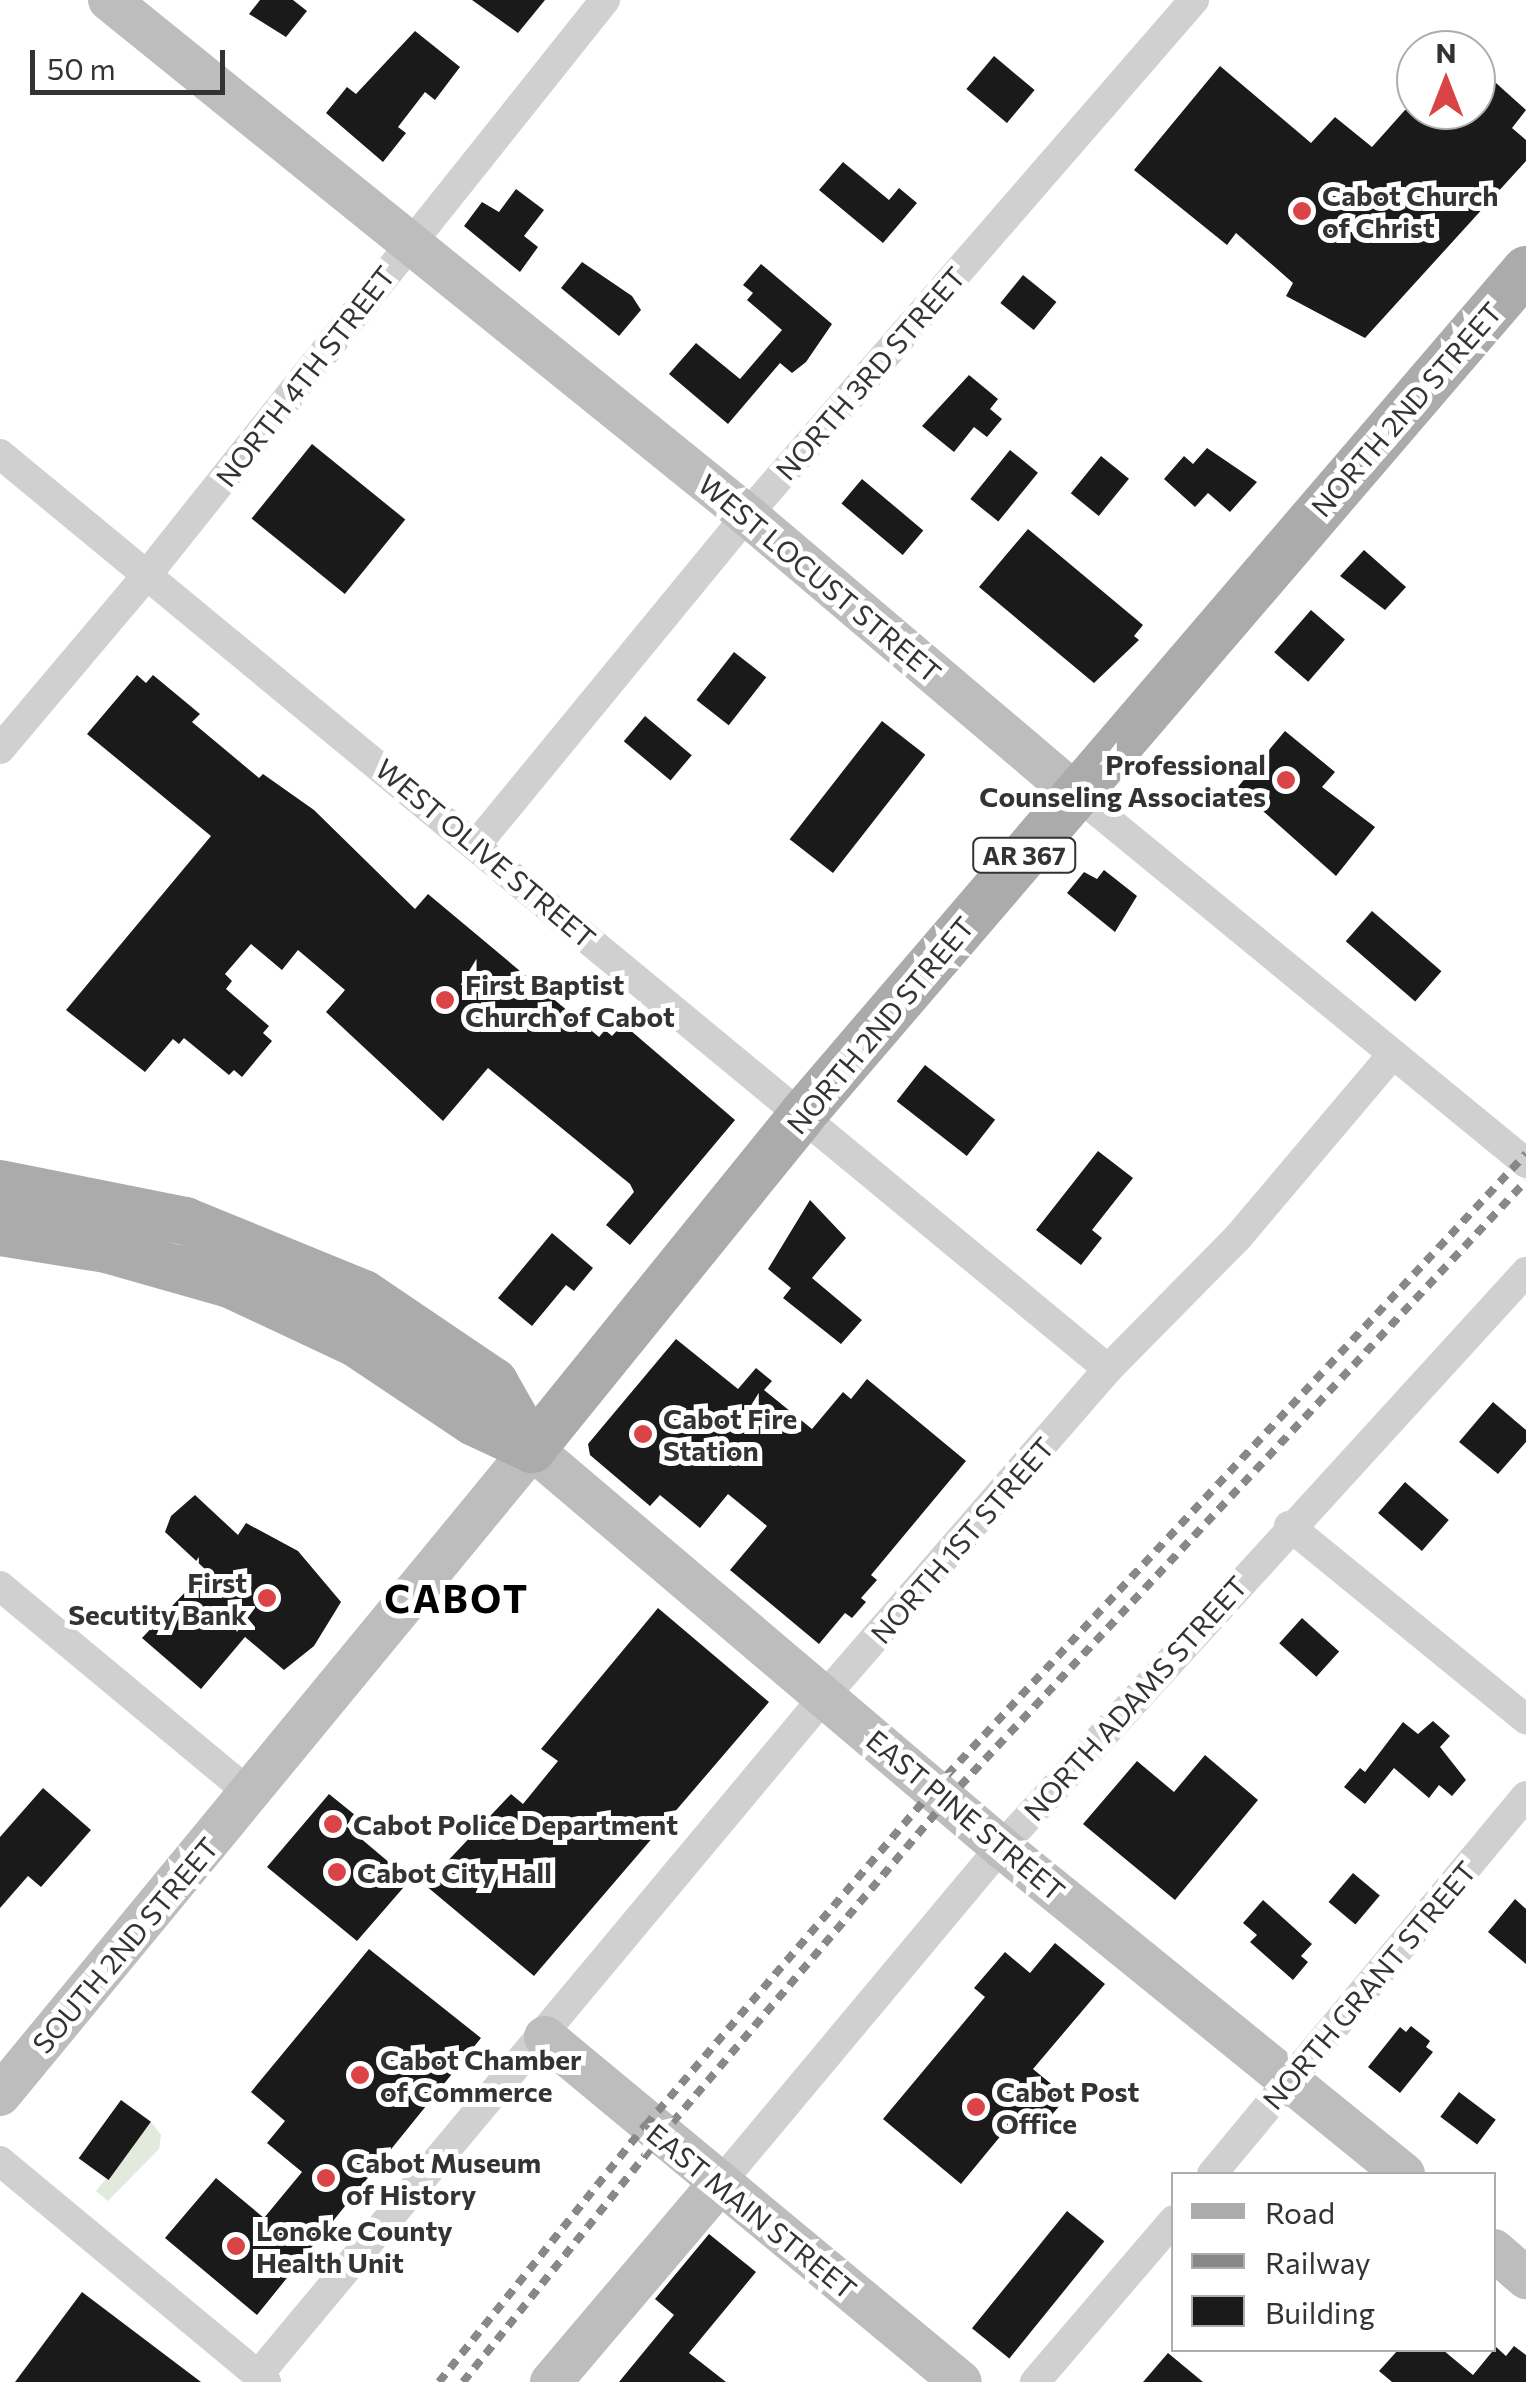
<!DOCTYPE html>
<html>
<head>
<meta charset="utf-8">
<style>
	body { margin:0 }
	#map { position:relative; width:1526px; height:2382px; overflow:hidden; background:#fff; font-family:Commissioner,sans-serif }
	div>[style] { position:absolute }
	[style*='--x'] { left:calc(var(--x)*1px); top:calc(var(--y)*1px); width:calc(var(--w)*1px); rotate:calc(var(--a)*1deg) }
	.green>* { inset:0; background:#e2e9dd }
	.building>* { inset:0; background:#1a1a1a; transform-origin:0 0 }
	.street>* { height:30px; margin:-15px; padding:0 15px; transform-origin:15px; border-radius:15px; background:#d0d0d0 }
	.secondary>* { height:42px; margin:-21px; padding:0 21px; transform-origin:21px; border-radius:21px; background:#bdbdbd }
	.primary>* { height:48px; margin:-24px; padding:0 24px; transform-origin:24px; border-radius:24px; background:#ababab }
	.rail>* { height:8px; margin-top:-4px; transform-origin:0; background:repeating-linear-gradient(90deg,#888 0 10px,transparent 0 18px) }
	.dots>* { width:28px; height:28px; translate:-50% -50%; box-sizing:border-box; border:5px solid #fff; border-radius:50% }
	span { translate:-50% -50%; white-space:nowrap; text-align:center; line-height:1.15; -webkit-text-stroke:10px #fff; paint-order:stroke }
	.shield-label span { padding:2px 8px; background:#fff; border:2px solid; border-radius:8px; -webkit-text-stroke-width:0 }
	.shield-label { font-size:25px; color:#333; font-weight:700 }
	.poi-label { font-size:28px; color:#333; font-weight:700 }
	.left { translate:0 -50%; text-align:left }
	.right { translate:-100% -50%; text-align:right }
	.street-label { font-size:28px; color:#333 }
	.district-label { font-size:38px; color:#000; font-weight:700; letter-spacing:2.5px }
	.legend { position:absolute; left:1171px; top:2172px; width:325px; height:180px; box-sizing:border-box; background:#fff; border:2px solid #adadad; margin:0; padding:12px 18px; list-style:none; font-size:30px; color:#333 }
	.legend li { display:flex; align-items:center; gap:20px; height:50px }
	.legend b { width:50px; border:2px solid #adadad }
	.north { position:absolute; left:1396px; top:30px; width:100px; height:100px; box-sizing:border-box; background:#fff; border:2px solid #adadad; border-radius:50%; rotate:0deg; font-size:28px; font-weight:700; line-height:40px; text-align:center; color:#333 }
	.north::after { content:''; display:block; margin:auto; width:35px; height:45px; background:#db4446; clip-path:polygon(50% 0,100% 100%,50% 72%,0 100%) }
	.scale { position:absolute; left:30px; top:50px; width:195px; height:45px; box-sizing:border-box; border:5px solid #333; border-top:0; padding-left:12px; font-size:30px; line-height:35px; white-space:nowrap; color:#333; -webkit-text-stroke:8px #fff; paint-order:stroke }
</style>
</head>
<body>
<div id="map">
	<div class="green">
		<div style="clip-path:polygon(151px 2122px,161px 2135px,159px 2149px,108px 2201px,96px 2191px)"></div>
	</div>
	<div class="building">
		<div style="clip-path:polygon(260px 0,293px 0,307px 11px,286px 37px,249px 14px)"></div>
		<div style="clip-path:polygon(472px 0,545px 0,518px 33px)"></div>
		<div style="clip-path:polygon(415px 31px,460px 67px,435px 100px,425px 92px,398px 127px,406px 133px,383px 162px,326px 113px,347px 87px,356px 94px)"></div>
		<div style="left:994px;top:56px;width:53px;height:43px;rotate:40deg"></div>
		<div style="clip-path:polygon(1476px 65px,1526px 110px,1512px 128px,1526px 140px,1526px 161px,1365px 338px,1286px 296px,1293px 283px,1236px 233px,1227px 245px,1134px 170px,1220px 66px,1311px 143px,1335px 117px,1372px 147px,1405px 110px,1476px 110px)"></div>
		<div style="clip-path:polygon(843px 162px,889px 200px,899px 188px,917px 203px,883px 243px,819px 190px)"></div>
		<div style="clip-path:polygon(516px 189px,544px 210px,524px 236px,538px 247px,520px 272px,464px 226px,482px 202px,499px 212px)"></div>
		<div style="clip-path:polygon(582px 262px,632px 296px,641px 310px,619px 336px,561px 288px)"></div>
		<div style="clip-path:polygon(761px 264px,832px 324px,806px 362px,792px 373px,780px 363px,728px 424px,669px 374px,696px 343px,740px 379px,782px 330px,747px 300px,753px 293px,743px 285px)"></div>
		<div style="left:1023px;top:275px;width:43px;height:36px;rotate:39deg"></div>
		<div style="clip-path:polygon(969px 375px,998px 399px,990px 409px,1002px 419px,987px 437px,974px 427px,954px 452px,922px 426px)"></div>
		<div style="left:312px;top:444px;width:120px;height:96px;rotate:39deg"></div>
		<div style="clip-path:polygon(1207px 448px,1257px 482px,1230px 512px,1208px 493px,1195px 507px,1164px 479px,1184px 456px,1193px 464px)"></div>
		<div style="left:1010px;top:450px;width:36px;height:63px;rotate:39deg"></div>
		<div style="left:1101px;top:456px;width:36px;height:48px;rotate:39deg"></div>
		<div style="left:862px;top:479px;width:80px;height:32px;rotate:40deg"></div>
		<div style="clip-path:polygon(1028px 529px,1143px 625px,1134px 636px,1139px 640px,1094px 683px,979px 587px)"></div>
		<div style="clip-path:polygon(1364px 550px,1406px 587px,1385px 610px,1340px 576px)"></div>
		<div style="left:1311px;top:610px;width:45px;height:56px;rotate:41deg"></div>
		<div style="left:734px;top:652px;width:41px;height:61px;rotate:38deg"></div>
		<div style="clip-path:polygon(137px 675px,146px 683px,153px 675px,200px 714px,192px 722px,259px 778px,263px 774px,314px 810px,415px 909px,428px 894px,599px 1037px,605px 1030px,612px 1036px,623px 1024px,735px 1120px,630px 1245px,606px 1225px,634px 1192px,630px 1184px,488px 1068px,443px 1121px,326px 1012px,345px 990px,298px 950px,282px 970px,251px 944px,225px 974px,232px 981px,226px 989px,269px 1026px,263px 1033px,272px 1041px,242px 1077px,234px 1070px,229px 1075px,184px 1038px,179px 1044px,173px 1039px,145px 1072px,66px 1010px,211px 836px,87px 734px)"></div>
		<div style="left:645px;top:716px;width:61px;height:33px;rotate:40deg"></div>
		<div style="left:882px;top:721px;width:55px;height:150px;rotate:38deg"></div>
		<div style="clip-path:polygon(1285px 731px,1335px 772px,1322px 787px,1375px 827px,1336px 876px,1237px 788px)"></div>
		<div style="clip-path:polygon(1104px 870px,1137px 896px,1115px 932px,1067px 893px,1084px 872px,1097px 879px)"></div>
		<div style="left:1372px;top:911px;width:92px;height:40px;rotate:41deg"></div>
		<div style="left:925px;top:1065px;width:89px;height:46px;rotate:38deg"></div>
		<div style="clip-path:polygon(1098px 1151px,1133px 1178px,1092px 1230px,1102px 1238px,1081px 1265px,1036px 1230px)"></div>
		<div style="clip-path:polygon(810px 1200px,846px 1238px,812px 1278px,862px 1320px,841px 1344px,783px 1298px,791px 1288px,768px 1269px)"></div>
		<div style="clip-path:polygon(552px 1233px,593px 1268px,574px 1291px,566px 1285px,532px 1326px,498px 1298px)"></div>
		<div style="clip-path:polygon(676px 1339px,738px 1389px,756px 1368px,772px 1381px,764px 1390px,812px 1429px,843px 1392px,851px 1399px,867px 1379px,966px 1461px,871px 1575px,877px 1580px,861px 1598px,866px 1602px,852px 1618px,845px 1613px,819px 1644px,730px 1570px,767px 1526px,728px 1494px,700px 1528px,660px 1495px,650px 1506px,590px 1455px,588px 1444px)"></div>
		<div style="clip-path:polygon(1493px 1402px,1526px 1430px,1526px 1442px,1498px 1474px,1459px 1442px)"></div>
		<div style="left:1405px;top:1482px;width:58px;height:41px;rotate:41deg"></div>
		<div style="clip-path:polygon(195px 1495px,238px 1535px,246px 1523px,298px 1551px,341px 1602px,314px 1646px,284px 1670px,245px 1637px,201px 1689px,142px 1638px,206px 1570px,165px 1532px,171px 1516px)"></div>
		<div style="clip-path:polygon(658px 1608px,769px 1702px,534px 1976px,425px 1885px,511px 1794px,523px 1804px,558px 1761px,541px 1749px)"></div>
		<div style="left:1302px;top:1618px;width:50px;height:34px;rotate:42deg"></div>
		<div style="clip-path:polygon(1433px 1721px,1450px 1736px,1440px 1747px,1466px 1780px,1452px 1796px,1439px 1785px,1429px 1798px,1394px 1768px,1365px 1804px,1344px 1787px,1360px 1768px,1365px 1772px,1403px 1722px,1418px 1734px)"></div>
		<div style="clip-path:polygon(1205px 1755px,1258px 1800px,1175px 1900px,1083px 1824px,1137px 1761px,1174px 1792px)"></div>
		<div style="clip-path:polygon(43px 1788px,91px 1830px,41px 1887px,28px 1876px,0 1908px,0 1837px)"></div>
		<div style="clip-path:polygon(329px 1794px,355px 1815px,346px 1826px,410px 1880px,357px 1941px,267px 1867px)"></div>
		<div style="left:1353px;top:1873px;width:35px;height:38px;rotate:40deg"></div>
		<div style="clip-path:polygon(1515px 1899px,1526px 1909px,1526px 1964px,1488px 1932px)"></div>
		<div style="clip-path:polygon(1263px 1900px,1312px 1944px,1301px 1956px,1308px 1962px,1293px 1980px,1250px 1942px,1257px 1935px,1243px 1923px)"></div>
		<div style="clip-path:polygon(1055px 1943px,1105px 1984px,1033px 2069px,1067px 2097px,1037px 2132px,1017px 2116px,961px 2184px,883px 2119px,985px 1997px,974px 1988px,1005px 1952px,1030px 1973px)"></div>
		<div style="clip-path:polygon(369px 1949px,481px 2038px,257px 2315px,165px 2238px,216px 2178px,264px 2218px,302px 2172px,267px 2143px,285px 2121px,251px 2092px)"></div>
		<div style="clip-path:polygon(1411px 2026px,1430px 2041px,1426px 2047px,1433px 2052px,1400px 2093px,1368px 2067px,1400px 2027px,1406px 2032px)"></div>
		<div style="left:1459px;top:2092px;width:46px;height:31px;rotate:37deg"></div>
		<div style="left:121px;top:2100px;width:37px;height:72px;rotate:36deg"></div>
		<div style="left:1067px;top:2211px;width:48px;height:151px;rotate:39deg"></div>
		<div style="clip-path:polygon(709px 2234px,756px 2272px,689px 2353px,726px 2382px,619px 2382px,674px 2315px,655px 2299px)"></div>
		<div style="clip-path:polygon(82px 2292px,201px 2382px,15px 2382px)"></div>
		<div style="clip-path:polygon(1514px 2346px,1526px 2355px,1526px 2382px,1392px 2382px,1379px 2371px,1398px 2350px,1443px 2350px,1473px 2375px,1496px 2347px,1506px 2356px)"></div>
		<div style="clip-path:polygon(1168px 2353px,1203px 2382px,1143px 2382px)"></div>
	</div>
	<div class="street">
		<div style="--x:0;--y:454;--w:1437;--a:39.55"></div>
		<div style="--x:0;--y:749;--w:226;--a:-49.8"></div>
		<div style="--x:146;--y:576;--w:737;--a:-51.45"></div>
		<div style="--x:1076;--y:794;--w:582;--a:39.35"></div>
		<div style="--x:476;--y:845;--w:427;--a:-50.6"></div>
		<div style="--x:747;--y:515;--w:682;--a:-49.04"></div>
		<div style="--x:1289;--y:1526;--w:306;--a:39.2"></div>
		<div style="--x:0;--y:1586;--w:327;--a:39.7"></div>
		<div style="--x:0;--y:2161;--w:346;--a:39.7"></div>
		<div style="--x:1212;--y:2174;--w:491;--a:-50.3"></div>
		<div style="--x:720;--y:2183;--w:438;--a:-50.1"></div>
		<div style="--x:1001;--y:1847;--w:779;--a:-47.6"></div>
		<div style="--x:258;--y:2375;--w:882;--a:-50.15"></div>
		<div style="--x:823;--y:1698;--w:435;--a:-49.1"></div>
		<div style="--x:1108;--y:1369;--w:187;--a:-45.4"></div>
		<div style="--x:1239;--y:1236;--w:238;--a:-49.8"></div>
		<div style="--x:1035;--y:2382;--w:213;--a:-49.4"></div>
	</div>
	<div class="secondary">
		<div style="--x:109;--y:0;--w:820;--a:38.91"></div>
		<div style="--x:747;--y:515;--w:431;--a:40.3"></div>
		<div style="--x:545;--y:2037;--w:540;--a:39.67"></div>
		<div style="--x:0;--y:2095;--w:837;--a:-50.53"></div>
		<div style="--x:532;--y:1449;--w:615;--a:40.32"></div>
		<div style="--x:1001;--y:1847;--w:519;--a:39.06"></div>
		<div style="--x:1494;--y:2250;--w:43;--a:41.2"></div>
		<div style="--x:551;--y:2382;--w:261;--a:-49.7"></div>
	</div>
	<div class="primary">
		<div style="--x:0;--y:1184;--w:189;--a:11.3"></div>
		<div style="--x:185;--y:1221;--w:193;--a:22.2"></div>
		<div style="--x:364;--y:1294;--w:157;--a:34.1"></div>
		<div style="--x:494;--y:1382;--w:77;--a:60.4"></div>
		<div style="--x:0;--y:1232;--w:107;--a:9.1"></div>
		<div style="--x:106;--y:1249;--w:129;--a:15.8"></div>
		<div style="--x:230;--y:1284;--w:139;--a:25.1"></div>
		<div style="--x:356;--y:1343;--w:142;--a:33.8"></div>
		<div style="--x:474;--y:1422;--w:64;--a:25"></div>
		<div style="--x:532;--y:1449;--w:429;--a:-51"></div>
		<div style="--x:802;--y:1115;--w:1113;--a:-49.41"></div>
	</div>
	<div class="rail">
		<div style="--x:439;--y:2382;--w:330;--a:-51.2"></div>
		<div style="--x:646;--y:2125;--w:444;--a:-49.4"></div>
		<div style="--x:935;--y:1788;--w:867;--a:-47.01"></div>
		<div style="--x:463;--y:2382;--w:316;--a:-51.2"></div>
		<div style="--x:661;--y:2136;--w:443;--a:-49.6"></div>
		<div style="--x:948;--y:1799;--w:846;--a:-46.92"></div>
	</div>
	<div class="dots">
		<div style="left:1302px;top:211px;background:#db4446"></div>
		<div style="left:1286px;top:780px;background:#db4446"></div>
		<div style="left:445px;top:1000px;background:#db4446"></div>
		<div style="left:643px;top:1434px;background:#db4446"></div>
		<div style="left:267px;top:1598px;background:#db4446"></div>
		<div style="left:333px;top:1824px;background:#db4446"></div>
		<div style="left:337px;top:1872px;background:#db4446"></div>
		<div style="left:360px;top:2075px;background:#db4446"></div>
		<div style="left:976px;top:2107px;background:#db4446"></div>
		<div style="left:326px;top:2178px;background:#db4446"></div>
		<div style="left:236px;top:2246px;background:#db4446"></div>
	</div>
	<div class="shield-label">
		<span style="left:1024px;top:855px">AR 367</span>
	</div>
	<div class="poi-label">
		<span class="left" style="left:1322px;top:211px">Cabot Church<br>of Christ</span>
		<span class="right" style="left:1266px;top:780px">Professional<br>Counseling Associates</span>
		<span class="left" style="left:465px;top:1000px">First Baptist<br>Church of Cabot</span>
		<span class="left" style="left:663px;top:1434px">Cabot Fire<br>Station</span>
		<span class="right" style="left:247px;top:1598px">First<br>Secutity Bank</span>
		<span class="left" style="left:353px;top:1824px">Cabot Police Department</span>
		<span class="left" style="left:357px;top:1872px">Cabot City Hall</span>
		<span class="left" style="left:380px;top:2075px">Cabot Chamber<br>of Commerce</span>
		<span class="left" style="left:996px;top:2107px">Cabot Post<br>Office</span>
		<span class="left" style="left:346px;top:2178px">Cabot Museum<br>of History</span>
		<span class="left" style="left:256px;top:2246px">Lonoke County<br>Health Unit</span>
	</div>
	<div class="street-label">
		<span style="left:870px;top:373px;rotate:-49deg">NORTH 3RD STREET</span>
		<span style="left:305px;top:376px;rotate:-52deg">NORTH 4TH STREET</span>
		<span style="left:1406px;top:409px;rotate:-49deg">NORTH 2ND STREET</span>
		<span style="left:820px;top:578px;rotate:40deg">WEST LOCUST STREET</span>
		<span style="left:486px;top:853px;rotate:40deg">WEST OLIVE STREET</span>
		<span style="left:880px;top:1025px;rotate:-50deg">NORTH 2ND STREET</span>
		<span style="left:962px;top:1540px;rotate:-49deg">NORTH 1ST STREET</span>
		<span style="left:1135px;top:1698px;rotate:-48deg">NORTH ADAMS STREET</span>
		<span style="left:966px;top:1815px;rotate:40deg">EAST PINE STREET</span>
		<span style="left:125px;top:1945px;rotate:-50deg">SOUTH 2ND STREET</span>
		<span style="left:1369px;top:1985px;rotate:-50deg">NORTH GRANT STREET</span>
		<span style="left:752px;top:2211px;rotate:39deg">EAST MAIN STREET</span>
	</div>
	<div class="district-label">
		<span style="left:457px;top:1598px">CABOT</span>
	</div>
	<ul class="legend">
	<li><b style="height:12px;background:#ababab"></b>Road</li>
	<li><b style="height:12px;background:#888"></b>Railway</li>
	<li><b style="height:28px;background:#1a1a1a"></b>Building</li>
	</ul>
	<div class="north">N</div>
	<div class="scale">50 m</div>
</div>
</body>
</html>
